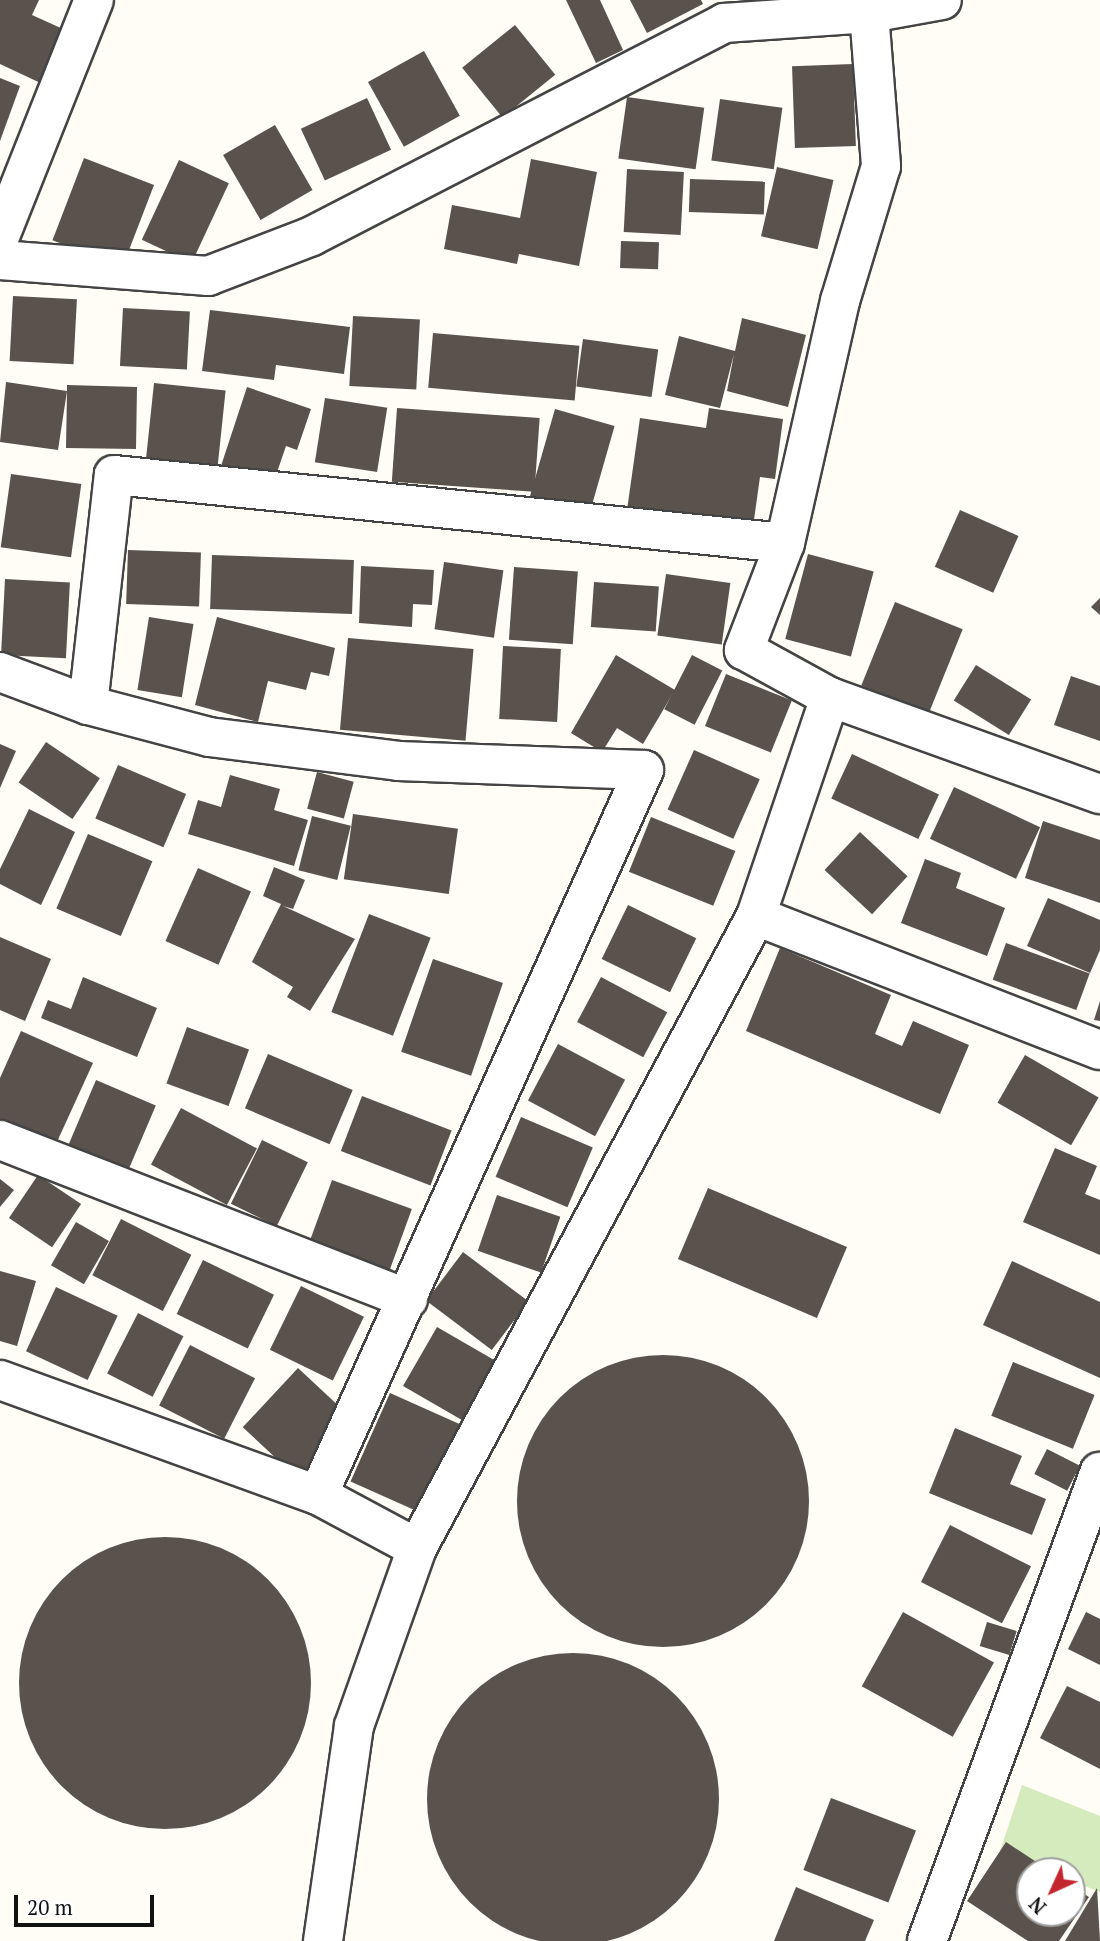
<!DOCTYPE html>
<html>
<head>
<meta charset="utf-8">
<style>
	body { margin:0 }
	#map { position:relative; width:1100px; height:1941px; overflow:hidden; background:#fffdf5; font-family:"PT Serif",serif }
	div>[style] { position:absolute }
	[style*='--x'] { left:calc(var(--x)*1px); top:calc(var(--y)*1px); width:calc(var(--w)*1px); rotate:calc(var(--a)*1deg) }
	.green>* { inset:0; background:#d5ebbd }
	.building>* { inset:0; background:#5a524d; transform-origin:0 0 }
	.round { border-radius:50% }
	.roads { filter:drop-shadow(2px 0 #444) drop-shadow(-2px 0 #444) drop-shadow(0 2px #444) drop-shadow(0 -2px #444) }
	.minor>* { height:38px; margin:-19px; padding:0 19px; transform-origin:19px; border-radius:19px; background:#fff }
	span { translate:-50% -50%; white-space:nowrap; text-align:center; line-height:1.15; -webkit-text-stroke:7px #fff; paint-order:stroke }
	.north { position:absolute; left:1016px; top:1857px; width:70px; height:70px; box-sizing:border-box; background:#fff; border:2px solid #a0a0a0; border-radius:50%; rotate:225deg; font-size:19px; font-weight:700; line-height:28px; text-align:center; color:#111 }
	.north::after { content:''; display:block; margin:auto; width:24px; height:32px; background:#c4262e; clip-path:polygon(50% 0,100% 100%,50% 72%,0 100%) }
	.scale { position:absolute; left:14px; top:1895px; width:140px; height:32px; box-sizing:border-box; border:4px solid #111; border-top:0; padding-left:9px; font-size:21px; line-height:24px; white-space:nowrap; color:#111; -webkit-text-stroke:5px #fff; paint-order:stroke }
</style>
</head>
<body>
<div id="map">
	<div class="green">
		<div style="clip-path:polygon(1022px 1785px,1100px 1816px,1100px 1892px,1072px 1881px,1072px 1871px,1048px 1871px,1000px 1851px)"></div>
	</div>
	<div class="building">
		<div style="clip-path:polygon(0 0,39px 0,32px 15px,74px 34px,49px 87px,0 64px)"></div>
		<div style="clip-path:polygon(566px 0,600px 0,623px 50px,596px 63px)"></div>
		<div style="clip-path:polygon(630px 0,701px 0,703px 4px,647px 33px)"></div>
		<div style="left:515px;top:25px;width:64px;height:68px;rotate:51deg"></div>
		<div style="left:424px;top:51px;width:74px;height:64px;rotate:61deg"></div>
		<div style="left:853px;top:64px;width:82px;height:61px;rotate:88deg"></div>
		<div style="clip-path:polygon(0 78px,20px 86px,0 141px)"></div>
		<div style="left:627px;top:97px;width:78px;height:62px;rotate:8deg"></div>
		<div style="left:367px;top:98px;width:57px;height:73px;rotate:65deg"></div>
		<div style="left:720px;top:99px;width:63px;height:62px;rotate:8deg"></div>
		<div style="left:275px;top:125px;width:75px;height:60px;rotate:60deg"></div>
		<div style="left:84px;top:158px;width:75px;height:88px;rotate:21deg"></div>
		<div style="clip-path:polygon(531px 159px,597px 172px,579px 266px,519px 254px,517px 264px,444px 249px,452px 205px,520px 218px)"></div>
		<div style="left:179px;top:160px;width:55px;height:88px;rotate:25deg"></div>
		<div style="left:777px;top:167px;width:58px;height:71px;rotate:13deg"></div>
		<div style="left:627px;top:169px;width:57px;height:63px;rotate:3deg"></div>
		<div style="left:690px;top:179px;width:75px;height:33px;rotate:2deg"></div>
		<div style="left:621px;top:241px;width:38px;height:27px;rotate:2deg"></div>
		<div style="left:13px;top:296px;width:64px;height:65px;rotate:3deg"></div>
		<div style="left:123px;top:308px;width:67px;height:58px;rotate:3deg"></div>
		<div style="clip-path:polygon(210px 310px,350px 327px,344px 374px,276px 365px,274px 380px,202px 371px)"></div>
		<div style="left:353px;top:316px;width:67px;height:70px;rotate:3deg"></div>
		<div style="clip-path:polygon(742px 318px,806px 335px,788px 407px,727px 391px,734px 354px,720px 408px,665px 395px,679px 336px,735px 351px)"></div>
		<div style="left:433px;top:333px;width:147px;height:55px;rotate:5deg"></div>
		<div style="left:583px;top:339px;width:76px;height:48px;rotate:8deg"></div>
		<div style="clip-path:polygon(6px 382px,67px 391px,67px 385px,137px 387px,136px 449px,66px 448px,67px 391px,58px 450px,0 442px)"></div>
		<div style="left:154px;top:383px;width:72px;height:89px;rotate:6deg"></div>
		<div style="clip-path:polygon(247px 387px,311px 409px,297px 450px,286px 446px,273px 484px,221px 466px)"></div>
		<div style="left:325px;top:398px;width:63px;height:65px;rotate:9deg"></div>
		<div style="left:397px;top:408px;width:143px;height:74px;rotate:4deg"></div>
		<div style="clip-path:polygon(709px 408px,783px 419px,775px 479px,760px 477px,753px 527px,627px 510px,640px 418px,706px 428px)"></div>
		<div style="left:555px;top:409px;width:62px;height:95px;rotate:16deg"></div>
		<div style="left:11px;top:474px;width:71px;height:74px;rotate:8deg"></div>
		<div style="left:960px;top:510px;width:64px;height:62px;rotate:24deg"></div>
		<div style="left:128px;top:550px;width:73px;height:54px;rotate:2deg"></div>
		<div style="left:808px;top:554px;width:68px;height:88px;rotate:15deg"></div>
		<div style="left:212px;top:555px;width:142px;height:54px;rotate:2deg"></div>
		<div style="left:444px;top:562px;width:60px;height:68px;rotate:8deg"></div>
		<div style="clip-path:polygon(361px 566px,434px 570px,432px 605px,413px 604px,412px 627px,359px 623px)"></div>
		<div style="left:514px;top:567px;width:64px;height:73px;rotate:4deg"></div>
		<div style="left:666px;top:574px;width:65px;height:62px;rotate:8deg"></div>
		<div style="left:5px;top:579px;width:65px;height:76px;rotate:3deg"></div>
		<div style="left:594px;top:582px;width:65px;height:45px;rotate:4deg"></div>
		<div style="clip-path:polygon(1100px 598px,1100px 615px,1091px 607px)"></div>
		<div style="left:895px;top:602px;width:73px;height:90px;rotate:22deg"></div>
		<div style="left:149px;top:617px;width:45px;height:74px;rotate:9deg"></div>
		<div style="clip-path:polygon(217px 617px,335px 648px,329px 676px,311px 672px,306px 690px,268px 681px,258px 722px,195px 705px)"></div>
		<div style="left:348px;top:638px;width:126px;height:92px;rotate:5deg"></div>
		<div style="left:503px;top:646px;width:58px;height:73px;rotate:3deg"></div>
		<div style="clip-path:polygon(616px 655px,675px 690px,643px 744px,617px 728px,602px 752px,571px 733px)"></div>
		<div style="left:692px;top:655px;width:34px;height:61px;rotate:27deg"></div>
		<div style="left:976px;top:665px;width:65px;height:42px;rotate:32deg"></div>
		<div style="left:726px;top:674px;width:71px;height:56px;rotate:22deg"></div>
		<div style="clip-path:polygon(1071px 676px,1100px 686px,1100px 741px,1054px 725px)"></div>
		<div style="left:46px;top:742px;width:65px;height:49px;rotate:34deg"></div>
		<div style="clip-path:polygon(0 744px,16px 751px,0 788px)"></div>
		<div style="left:694px;top:750px;width:72px;height:65px;rotate:24deg"></div>
		<div style="left:852px;top:754px;width:96px;height:49px;rotate:25deg"></div>
		<div style="left:118px;top:765px;width:74px;height:58px;rotate:23deg"></div>
		<div style="left:317px;top:772px;width:38px;height:38px;rotate:15deg"></div>
		<div style="clip-path:polygon(230px 775px,280px 789px,274px 810px,308px 820px,294px 866px,188px 834px,198px 800px,221px 807px)"></div>
		<div style="left:954px;top:787px;width:95px;height:57px;rotate:25deg"></div>
		<div style="clip-path:polygon(29px 809px,75px 832px,41px 905px,0 884px,0 869px)"></div>
		<div style="left:353px;top:814px;width:106px;height:66px;rotate:8deg"></div>
		<div style="left:312px;top:816px;width:40px;height:56px;rotate:14deg"></div>
		<div style="left:651px;top:817px;width:91px;height:59px;rotate:22deg"></div>
		<div style="clip-path:polygon(1043px 821px,1100px 840px,1100px 903px,1025px 878px)"></div>
		<div style="left:860px;top:832px;width:65px;height:52px;rotate:43deg"></div>
		<div style="left:88px;top:834px;width:70px;height:81px;rotate:23deg"></div>
		<div style="clip-path:polygon(925px 859px,961px 873px,956px 888px,1005px 908px,987px 956px,901px 923px)"></div>
		<div style="clip-path:polygon(274px 867px,305px 880px,293px 909px,283px 906px,355px 939px,310px 1011px,287px 997px,293px 987px,252px 962px,281px 904px,263px 896px)"></div>
		<div style="left:198px;top:868px;width:58px;height:80px;rotate:24deg"></div>
		<div style="clip-path:polygon(1048px 898px,1100px 920px,1100px 950px,1090px 973px,1027px 946px)"></div>
		<div style="left:628px;top:905px;width:76px;height:60px;rotate:26deg"></div>
		<div style="left:369px;top:914px;width:66px;height:105px;rotate:21deg"></div>
		<div style="clip-path:polygon(0 937px,51px 959px,25px 1021px,0 1010px)"></div>
		<div style="left:1006px;top:943px;width:89px;height:39px;rotate:20deg"></div>
		<div style="clip-path:polygon(780px 948px,891px 995px,875px 1034px,902px 1046px,913px 1021px,969px 1045px,940px 1114px,746px 1031px)"></div>
		<div style="left:433px;top:959px;width:74px;height:98px;rotate:19deg"></div>
		<div style="clip-path:polygon(83px 977px,157px 1008px,137px 1057px,41px 1018px,48px 1000px,71px 1009px)"></div>
		<div style="left:601px;top:977px;width:75px;height:51px;rotate:28deg"></div>
		<div style="clip-path:polygon(1100px 1001px,1100px 1021px,1094px 1020px)"></div>
		<div style="left:187px;top:1027px;width:66px;height:60px;rotate:20deg"></div>
		<div style="clip-path:polygon(21px 1031px,93px 1063px,56px 1144px,0 1119px,0 1078px)"></div>
		<div style="left:558px;top:1044px;width:76px;height:64px;rotate:28deg"></div>
		<div style="left:268px;top:1054px;width:92px;height:59px;rotate:23deg"></div>
		<div style="left:1025px;top:1055px;width:85px;height:55px;rotate:30deg"></div>
		<div style="left:96px;top:1080px;width:65px;height:79px;rotate:23deg"></div>
		<div style="left:362px;top:1096px;width:96px;height:59px;rotate:21deg"></div>
		<div style="left:181px;top:1108px;width:86px;height:64px;rotate:28deg"></div>
		<div style="left:521px;top:1117px;width:78px;height:65px;rotate:23deg"></div>
		<div style="left:262px;top:1140px;width:51px;height:71px;rotate:26deg"></div>
		<div style="clip-path:polygon(1055px 1148px,1097px 1166px,1085px 1194px,1100px 1200px,1100px 1255px,1023px 1222px)"></div>
		<div style="left:38px;top:1175px;width:52px;height:52px;rotate:34deg"></div>
		<div style="clip-path:polygon(0 1179px,14px 1190px,0 1207px)"></div>
		<div style="left:332px;top:1180px;width:85px;height:83px;rotate:20deg"></div>
		<div style="left:708px;top:1188px;width:151px;height:77px;rotate:23deg"></div>
		<div style="left:497px;top:1195px;width:67px;height:59px;rotate:19deg"></div>
		<div style="left:121px;top:1219px;width:79px;height:63px;rotate:27deg"></div>
		<div style="left:76px;top:1222px;width:38px;height:50px;rotate:30deg"></div>
		<div style="left:463px;top:1252px;width:82px;height:61px;rotate:37deg"></div>
		<div style="left:203px;top:1260px;width:79px;height:60px;rotate:26deg"></div>
		<div style="clip-path:polygon(1012px 1261px,1100px 1302px,1100px 1378px,983px 1325px)"></div>
		<div style="clip-path:polygon(0 1271px,36px 1281px,17px 1346px,0 1341px)"></div>
		<div style="left:301px;top:1286px;width:70px;height:71px;rotate:26deg"></div>
		<div style="left:56px;top:1287px;width:68px;height:71px;rotate:25deg"></div>
		<div style="left:138px;top:1313px;width:51px;height:68px;rotate:27deg"></div>
		<div style="left:437px;top:1327px;width:69px;height:68px;rotate:30deg"></div>
		<div style="left:190px;top:1345px;width:73px;height:68px;rotate:27deg"></div>
		<div class="round" style="left:517px;top:1355px;width:292px;height:292px"></div>
		<div style="left:1013px;top:1362px;width:88px;height:58px;rotate:22deg"></div>
		<div style="left:298px;top:1368px;width:77px;height:81px;rotate:43deg"></div>
		<div style="left:390px;top:1393px;width:76px;height:97px;rotate:24deg"></div>
		<div style="clip-path:polygon(955px 1428px,1022px 1456px,1010px 1484px,1046px 1499px,1032px 1535px,929px 1493px)"></div>
		<div style="left:1047px;top:1449px;width:37px;height:28px;rotate:27deg"></div>
		<div style="left:950px;top:1525px;width:91px;height:64px;rotate:27deg"></div>
		<div class="round" style="left:19px;top:1537px;width:292px;height:292px"></div>
		<div style="left:903px;top:1612px;width:104px;height:85px;rotate:29deg"></div>
		<div style="clip-path:polygon(1086px 1612px,1100px 1619px,1100px 1665px,1068px 1649px)"></div>
		<div style="left:987px;top:1622px;width:31px;height:25px;rotate:17deg"></div>
		<div class="round" style="left:427px;top:1653px;width:292px;height:292px"></div>
		<div style="clip-path:polygon(1067px 1686px,1100px 1702px,1100px 1769px,1040px 1738px)"></div>
		<div style="left:831px;top:1798px;width:91px;height:77px;rotate:21deg"></div>
		<div style="clip-path:polygon(1006px 1842px,1050px 1871px,1030px 1871px,1030px 1913px,1072px 1913px,1072px 1886px,1089px 1897px,1059px 1941px,1028px 1941px,967px 1901px)"></div>
		<div style="clip-path:polygon(796px 1887px,874px 1920px,865px 1941px,774px 1941px)"></div>
		<div style="clip-path:polygon(1097px 1888px,1100px 1941px,1065px 1941px)"></div>
	</div>
	<div class="roads">
		<div class="minor">
			<div style="--x:868;--y:0;--w:167;--a:85.5"></div>
			<div style="--x:881;--y:166;--w:141;--a:106.9"></div>
			<div style="--x:840;--y:301;--w:248;--a:102.8"></div>
			<div style="--x:785;--y:543;--w:115;--a:111"></div>
			<div style="--x:744;--y:650;--w:98;--a:28.7"></div>
			<div style="--x:830;--y:697;--w:287;--a:19.8"></div>
			<div style="--x:0;--y:236;--w:254;--a:-68.3"></div>
			<div style="--x:0;--y:260;--w:209;--a:4.4"></div>
			<div style="--x:208;--y:276;--w:111;--a:-21"></div>
			<div style="--x:312;--y:236;--w:464;--a:-27.3"></div>
			<div style="--x:724;--y:23;--w:146;--a:-3.9"></div>
			<div style="--x:870;--y:13;--w:73;--a:-10.2"></div>
			<div style="--x:0;--y:672;--w:94;--a:20.6"></div>
			<div style="--x:88;--y:705;--w:125;--a:14.8"></div>
			<div style="--x:209;--y:737;--w:191;--a:7.2"></div>
			<div style="--x:398;--y:761;--w:246;--a:2.1"></div>
			<div style="--x:644;--y:770;--w:795;--a:114.21"></div>
			<div style="--x:88;--y:705;--w:231;--a:-83.6"></div>
			<div style="--x:114;--y:475;--w:674;--a:5.79"></div>
			<div style="--x:756;--y:916;--w:369;--a:21.3"></div>
			<div style="--x:0;--y:1140;--w:438;--a:21.3"></div>
			<div style="--x:0;--y:1380;--w:338;--a:19.9"></div>
			<div style="--x:318;--y:1495;--w:112;--a:28.2"></div>
			<div style="--x:323;--y:1941;--w:217;--a:-81.8"></div>
			<div style="--x:354;--y:1726;--w:189;--a:-70.5"></div>
			<div style="--x:417;--y:1548;--w:717;--a:-61.79"></div>
			<div style="--x:756;--y:916;--w:231;--a:-71.3"></div>
			<div style="--x:927;--y:1941;--w:500;--a:-69.8"></div>
		</div>
	</div>
	<div class="north">N</div>
	<div class="scale">20 m</div>
</div>
</body>
</html>
